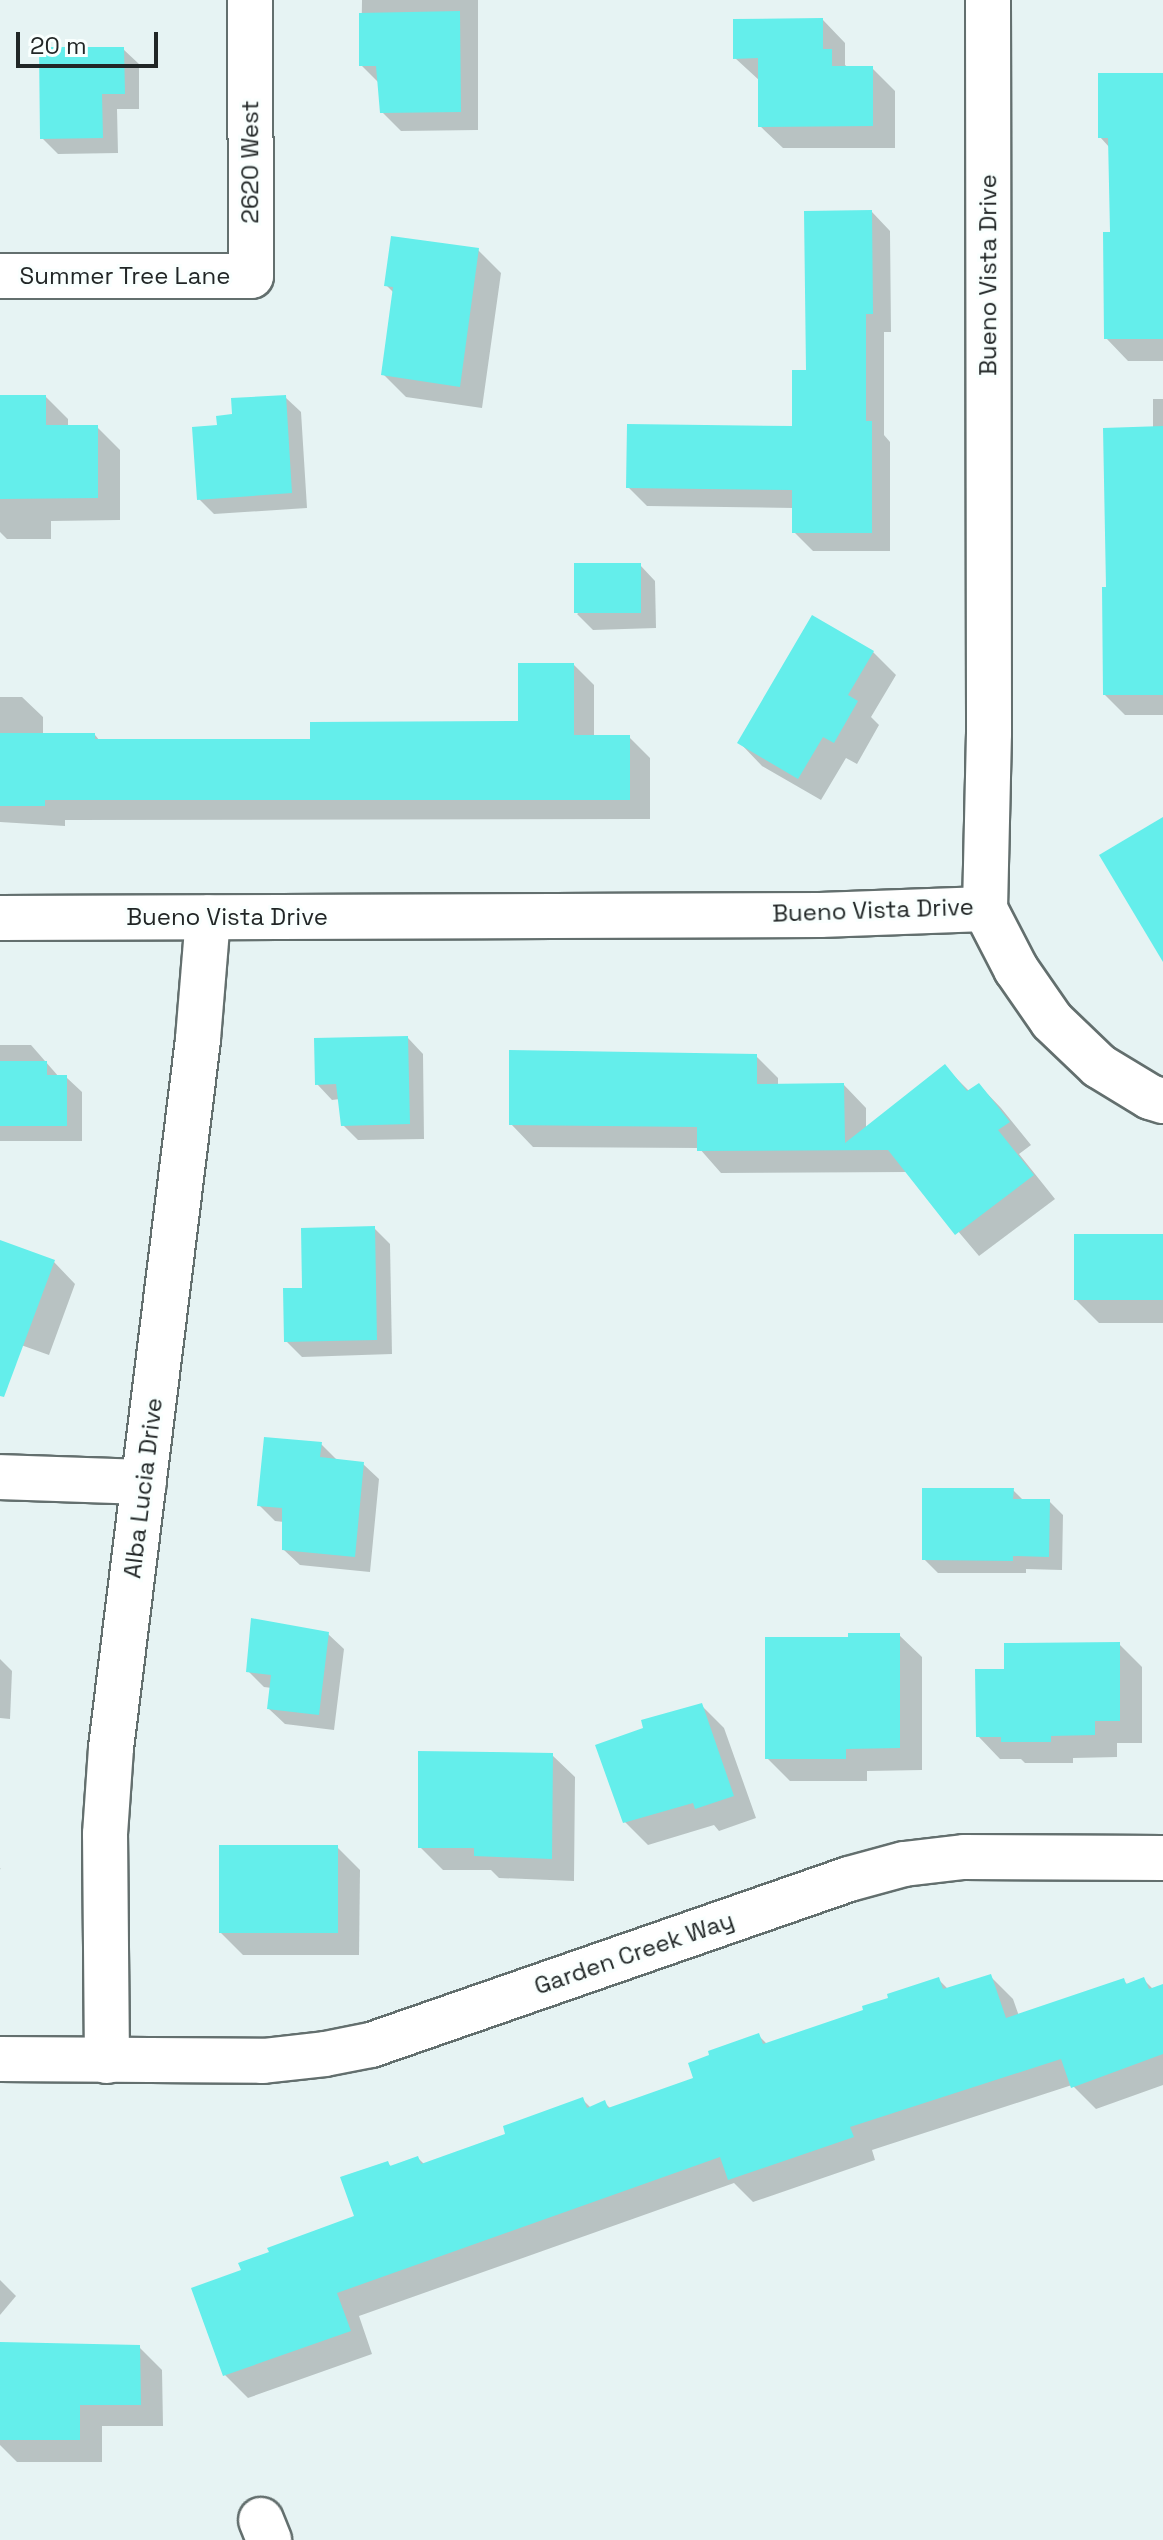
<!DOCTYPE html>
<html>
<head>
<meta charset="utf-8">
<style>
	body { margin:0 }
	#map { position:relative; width:1163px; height:2540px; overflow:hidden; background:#e6f3f3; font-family:"Space Grotesk",sans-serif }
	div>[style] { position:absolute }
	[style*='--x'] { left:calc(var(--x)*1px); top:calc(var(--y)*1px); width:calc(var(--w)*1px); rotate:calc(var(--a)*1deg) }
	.shadow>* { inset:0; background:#0003; transform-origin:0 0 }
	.building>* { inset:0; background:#64eeeb; transform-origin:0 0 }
	.roads { filter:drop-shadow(2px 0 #636f6e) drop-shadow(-2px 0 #636f6e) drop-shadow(0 2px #636f6e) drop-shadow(0 -2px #636f6e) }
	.minor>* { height:44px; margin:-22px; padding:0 22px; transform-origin:22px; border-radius:22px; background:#fff }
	span { translate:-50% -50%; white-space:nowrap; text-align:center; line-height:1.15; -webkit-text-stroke:6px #f9fffe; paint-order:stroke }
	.street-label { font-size:24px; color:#212626 }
	.scale { position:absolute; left:16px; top:32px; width:142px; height:36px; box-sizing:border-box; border:4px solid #212626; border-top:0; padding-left:10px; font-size:24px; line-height:28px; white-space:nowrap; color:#212626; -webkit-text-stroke:6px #f9fffe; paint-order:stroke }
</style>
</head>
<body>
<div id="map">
	<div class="shadow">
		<div style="clip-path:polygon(362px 0,478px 0,478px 130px,401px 131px,382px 112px,380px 84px,361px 65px)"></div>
		<div style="clip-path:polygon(823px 20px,845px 43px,845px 65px,849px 68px,872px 68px,895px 91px,895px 148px,783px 148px,760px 126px,760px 81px,735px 58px)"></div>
		<div style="clip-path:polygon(123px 49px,139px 64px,139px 109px,117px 109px,118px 153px,58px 154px,42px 138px)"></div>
		<div style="clip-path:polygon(1163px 75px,1163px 361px,1128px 361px,1106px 338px,1112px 234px,1110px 148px,1100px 137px)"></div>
		<div style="clip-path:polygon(872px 212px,890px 231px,891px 332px,884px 332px,884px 435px,890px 442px,890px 551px,813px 551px,794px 532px,794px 508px,647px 506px,628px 487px,794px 428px,808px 372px)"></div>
		<div style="clip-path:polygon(478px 250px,501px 273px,482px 408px,406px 397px,383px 374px,394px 293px,386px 285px)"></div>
		<div style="clip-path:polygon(0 397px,46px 397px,68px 419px,68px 427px,97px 427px,120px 450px,120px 520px,51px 521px,51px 539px,7px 539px,0 532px)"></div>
		<div style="clip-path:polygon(285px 397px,301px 412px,307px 508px,214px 514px,199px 499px,219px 427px,234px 416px)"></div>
		<div style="clip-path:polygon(1153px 399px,1163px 399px,1163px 715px,1125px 715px,1105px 695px,1108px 589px,1153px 429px)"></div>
		<div style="clip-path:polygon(640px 565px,655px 581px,656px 628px,593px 630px,577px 614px)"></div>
		<div style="clip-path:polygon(873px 652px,896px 675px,871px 717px,879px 725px,857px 764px,846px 758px,821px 800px,762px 766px,740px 743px)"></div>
		<div style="clip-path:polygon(574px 665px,594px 685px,594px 737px,629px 737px,650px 758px,650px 819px,65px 820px,65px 826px,0 822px,0 697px,22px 697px,43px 717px,43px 735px,95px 735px,100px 741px,312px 741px,520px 723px)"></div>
		<div style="clip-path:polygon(408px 1038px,423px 1054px,424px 1139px,358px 1140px,343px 1125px,340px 1099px,332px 1100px,317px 1084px)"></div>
		<div style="clip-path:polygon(0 1045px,31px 1045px,59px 1077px,66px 1077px,82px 1092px,82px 1141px,0 1141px)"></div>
		<div style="clip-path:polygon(756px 1056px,778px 1078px,778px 1086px,844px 1085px,866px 1108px,866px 1128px,944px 1066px,970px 1092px,979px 1085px,1001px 1108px,1031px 1145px,1019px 1154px,1055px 1199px,979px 1256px,908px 1172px,721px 1173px,699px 1148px,533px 1147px,511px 1124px)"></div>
		<div style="clip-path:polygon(374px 1228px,390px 1244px,392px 1354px,302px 1357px,286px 1341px)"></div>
		<div style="clip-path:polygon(1163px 1236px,1163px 1323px,1099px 1323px,1076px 1300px)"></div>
		<div style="clip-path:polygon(0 1242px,54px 1262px,75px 1284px,49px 1355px,21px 1345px,0 1357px)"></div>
		<div style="clip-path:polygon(321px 1444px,337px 1460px,363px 1464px,379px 1479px,370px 1572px,300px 1565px,284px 1550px,284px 1522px,275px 1521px,259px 1505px)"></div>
		<div style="clip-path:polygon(1013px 1490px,1024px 1501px,1049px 1501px,1063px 1515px,1062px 1570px,1026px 1569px,1026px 1573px,938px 1573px,924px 1559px)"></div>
		<div style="clip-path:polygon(328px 1634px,344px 1649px,334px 1730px,285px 1724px,269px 1709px,272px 1688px,264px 1687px,248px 1671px)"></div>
		<div style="clip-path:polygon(899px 1635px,922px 1657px,922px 1770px,867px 1771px,867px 1781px,790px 1781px,767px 1758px,850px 1639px)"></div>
		<div style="clip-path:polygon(1119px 1644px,1142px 1667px,1142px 1743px,1117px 1743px,1117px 1757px,1073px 1758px,1073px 1763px,1025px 1763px,1021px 1759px,1000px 1759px,978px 1736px,1006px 1671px)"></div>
		<div style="clip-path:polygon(0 1659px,12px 1671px,10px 1719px,0 1718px)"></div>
		<div style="clip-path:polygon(701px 1705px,724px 1728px,756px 1818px,719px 1831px,714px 1825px,648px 1845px,625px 1822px)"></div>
		<div style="clip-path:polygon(552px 1755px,575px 1777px,574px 1881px,499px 1878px,491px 1870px,443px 1870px,420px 1847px)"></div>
		<div style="clip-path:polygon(337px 1847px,360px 1870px,359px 1955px,243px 1955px,220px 1932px)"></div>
		<div style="left:0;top:1868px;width:1px;height:94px;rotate:45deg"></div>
		<div style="clip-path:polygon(991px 1977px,1013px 1999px,1019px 2016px,1123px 1980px,1128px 1985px,1143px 1979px,1154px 1990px,1163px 1986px,1163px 2085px,1096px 2109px,1072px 2085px,872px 2150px,875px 2160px,753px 2202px,734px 2183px,359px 2316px,372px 2354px,248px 2398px,225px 2375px,243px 2271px,356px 2217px,387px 2163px,392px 2167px,418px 2158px,425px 2165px,508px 2135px,583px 2100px,591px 2108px,605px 2103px,611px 2109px,696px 2079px,758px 2035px,768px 2045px,865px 2011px,938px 1979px,949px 1990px)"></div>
		<div style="clip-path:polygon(0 2280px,16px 2296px,0 2315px)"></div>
		<div style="clip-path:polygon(0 2344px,139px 2347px,162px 2370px,163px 2426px,102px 2426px,102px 2462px,17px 2462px,0 2445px)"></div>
	</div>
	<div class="building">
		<div style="clip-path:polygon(460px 11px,461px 112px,380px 113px,376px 66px,359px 66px,359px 13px)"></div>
		<div style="clip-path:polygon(823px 18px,823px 49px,832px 49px,832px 66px,873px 66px,873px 126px,758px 127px,758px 58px,733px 59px,733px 19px)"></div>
		<div style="clip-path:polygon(39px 47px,124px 47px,125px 94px,102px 94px,103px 138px,40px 139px)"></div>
		<div style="clip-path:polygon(1098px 73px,1163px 73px,1163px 339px,1104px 339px,1103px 232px,1110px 232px,1108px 138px,1098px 138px)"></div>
		<div style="clip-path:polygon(872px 210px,873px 314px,866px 314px,866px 421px,872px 421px,872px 533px,792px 533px,792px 490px,626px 488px,627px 424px,792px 426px,792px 370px,806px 370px,804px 211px)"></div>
		<div style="clip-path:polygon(391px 236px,479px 248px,460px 387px,381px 375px,393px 287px,384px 286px)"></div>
		<div style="clip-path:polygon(0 395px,46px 395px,46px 425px,98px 425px,98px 498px,0 499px)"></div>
		<div style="clip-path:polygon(286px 395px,292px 493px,197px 500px,192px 427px,217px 425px,216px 416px,232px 414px,231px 398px)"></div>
		<div style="clip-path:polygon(1163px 426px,1163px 695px,1103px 695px,1102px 587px,1106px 587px,1103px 428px)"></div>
		<div style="left:641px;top:563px;width:50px;height:67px;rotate:90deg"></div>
		<div style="clip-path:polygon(812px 615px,874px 651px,848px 695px,858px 701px,834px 743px,823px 737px,798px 779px,737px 743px)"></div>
		<div style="clip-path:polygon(518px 663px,574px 663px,574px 735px,630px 735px,630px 800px,45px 800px,45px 806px,0 806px,0 733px,95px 733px,95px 739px,310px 739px,310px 722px,518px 721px)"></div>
		<div style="clip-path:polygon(1163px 817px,1163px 962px,1099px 855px)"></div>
		<div style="clip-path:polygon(408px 1036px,410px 1124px,341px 1126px,336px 1084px,315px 1085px,314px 1038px)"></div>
		<div style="clip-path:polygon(509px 1050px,757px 1054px,757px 1084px,844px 1083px,845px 1143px,945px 1064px,967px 1091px,979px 1083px,1010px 1122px,998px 1130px,1034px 1175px,955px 1235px,888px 1150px,697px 1151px,697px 1127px,509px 1125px)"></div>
		<div style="clip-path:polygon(0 1061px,47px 1061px,47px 1075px,67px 1075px,67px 1126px,0 1126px)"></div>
		<div style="clip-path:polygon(375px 1226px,377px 1340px,284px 1342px,283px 1288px,302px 1288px,301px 1228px)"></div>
		<div style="left:1163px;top:1234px;width:66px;height:89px;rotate:90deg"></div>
		<div style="clip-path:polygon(0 1240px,55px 1260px,4px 1397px,0 1396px)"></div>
		<div style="clip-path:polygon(264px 1437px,322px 1442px,320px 1457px,364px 1462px,355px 1557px,282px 1550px,282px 1508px,257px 1506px)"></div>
		<div style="clip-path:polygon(922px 1488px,1014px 1488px,1013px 1499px,1050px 1499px,1049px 1557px,1013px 1556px,1013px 1561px,922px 1560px)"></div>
		<div style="clip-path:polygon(251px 1618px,329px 1632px,319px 1715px,267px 1709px,271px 1675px,246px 1672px)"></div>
		<div style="clip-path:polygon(848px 1633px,900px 1633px,900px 1748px,846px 1749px,846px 1759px,765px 1759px,765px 1637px,848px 1637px)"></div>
		<div style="clip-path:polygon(1120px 1642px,1120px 1721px,1095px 1721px,1095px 1735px,1051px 1736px,1051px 1742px,1001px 1742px,1001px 1737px,976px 1737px,975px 1669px,1004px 1669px,1004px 1643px)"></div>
		<div style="clip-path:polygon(702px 1703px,734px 1796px,695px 1809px,693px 1803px,623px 1823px,595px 1745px,643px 1728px,641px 1720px)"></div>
		<div style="clip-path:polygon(418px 1751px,553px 1753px,552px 1859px,474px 1856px,474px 1848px,418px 1848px)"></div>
		<div style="left:219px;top:1845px;width:119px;height:88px"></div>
		<div style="clip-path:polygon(991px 1974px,1006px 2018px,1124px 1978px,1126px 1984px,1144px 1977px,1149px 1989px,1163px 1984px,1163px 2054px,1071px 2088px,1061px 2059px,850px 2127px,854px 2137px,728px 2180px,720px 2157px,337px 2293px,351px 2331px,223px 2376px,191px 2288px,241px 2270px,238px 2263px,269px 2252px,267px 2248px,354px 2216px,340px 2177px,388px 2161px,390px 2166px,418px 2156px,421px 2164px,505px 2134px,503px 2126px,583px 2097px,587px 2108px,605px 2100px,608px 2108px,693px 2078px,688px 2063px,709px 2055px,708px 2051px,759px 2033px,763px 2044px,863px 2010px,862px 2006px,888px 1998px,887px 1994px,939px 1977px,943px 1989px)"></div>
		<div style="clip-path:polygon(0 2342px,140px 2345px,141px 2405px,80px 2405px,80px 2440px,0 2440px)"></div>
	</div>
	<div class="roads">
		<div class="minor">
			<div style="--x:988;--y:0;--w:733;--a:89.92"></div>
			<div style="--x:989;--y:733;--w:176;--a:91.3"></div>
			<div style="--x:985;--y:909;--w:68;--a:62.7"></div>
			<div style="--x:1016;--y:969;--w:63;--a:55.3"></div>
			<div style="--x:1052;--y:1021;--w:65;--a:43.8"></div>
			<div style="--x:1099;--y:1066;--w:60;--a:31.3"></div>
			<div style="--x:1150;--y:1097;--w:14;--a:17"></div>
			<div style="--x:0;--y:276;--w:251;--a:0"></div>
			<div style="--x:251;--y:276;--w:276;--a:-90.2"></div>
			<div style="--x:0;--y:918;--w:820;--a:-0.21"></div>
			<div style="--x:820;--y:915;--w:165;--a:-2.1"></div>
			<div style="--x:0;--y:1477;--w:144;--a:2"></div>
			<div style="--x:0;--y:2059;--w:263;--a:0.4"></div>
			<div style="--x:263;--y:2061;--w:62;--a:-6.4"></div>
			<div style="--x:325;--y:2054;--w:47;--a:-11.1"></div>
			<div style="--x:371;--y:2045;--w:506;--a:-19.15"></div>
			<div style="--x:849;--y:1879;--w:57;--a:-15.3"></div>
			<div style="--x:904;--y:1864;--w:60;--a:-6.7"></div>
			<div style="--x:964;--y:1857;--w:199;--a:0.3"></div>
			<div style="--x:107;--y:2061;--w:227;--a:-90.5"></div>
			<div style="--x:105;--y:1834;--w:86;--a:-86"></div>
			<div style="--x:111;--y:1748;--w:714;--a:-83"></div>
			<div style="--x:198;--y:1039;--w:122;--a:-85.3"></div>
			<div style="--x:261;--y:2520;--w:22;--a:68"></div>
		</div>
	</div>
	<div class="street-label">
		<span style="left:250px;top:162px;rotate:-90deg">2620 West</span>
		<span style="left:988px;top:275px;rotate:-90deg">Bueno Vista Drive</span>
		<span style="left:125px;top:276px">Summer Tree Lane</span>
		<span style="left:873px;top:910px;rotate:-2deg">Bueno Vista Drive</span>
		<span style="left:227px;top:917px">Bueno Vista Drive</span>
		<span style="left:143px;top:1488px;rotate:-83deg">Alba Lucia Drive</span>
		<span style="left:634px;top:1953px;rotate:-19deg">Garden Creek Way</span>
	</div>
	<div class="scale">20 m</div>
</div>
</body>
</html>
